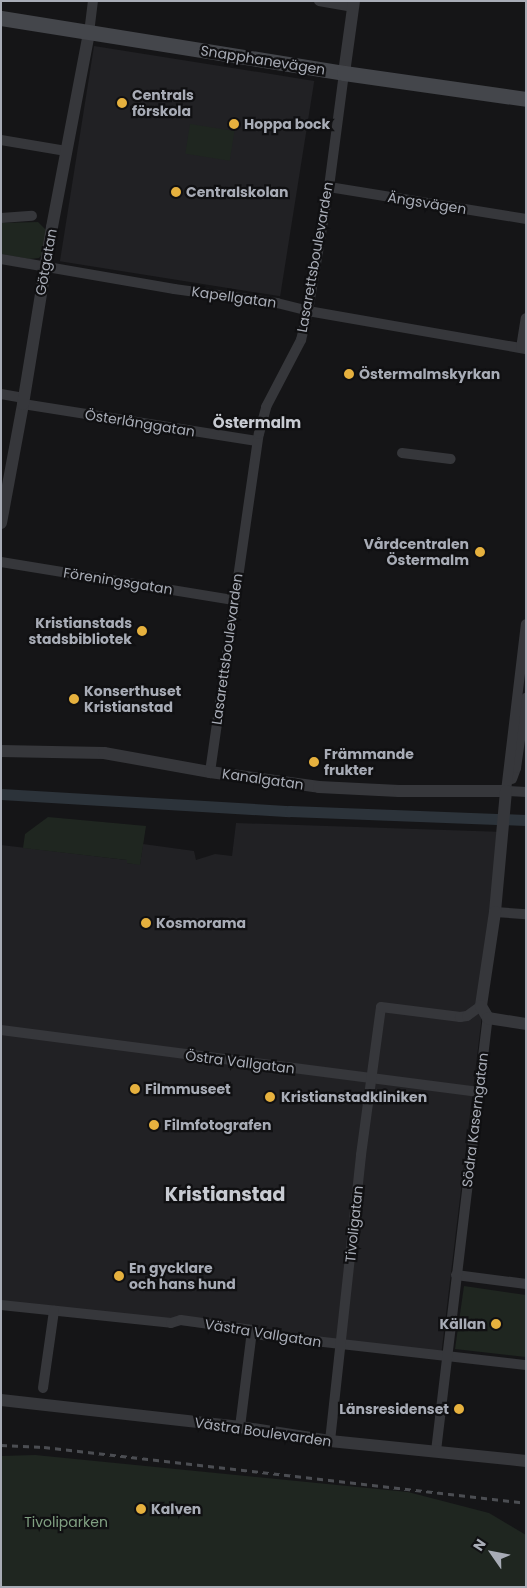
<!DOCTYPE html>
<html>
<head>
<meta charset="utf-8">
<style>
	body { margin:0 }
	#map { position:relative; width:527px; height:1588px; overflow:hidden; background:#151517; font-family:Poppins,sans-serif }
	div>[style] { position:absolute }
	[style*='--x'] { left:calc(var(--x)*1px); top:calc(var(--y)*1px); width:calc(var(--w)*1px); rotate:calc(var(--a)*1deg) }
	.built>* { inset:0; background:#212124; transform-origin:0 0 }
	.green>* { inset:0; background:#1f2620; transform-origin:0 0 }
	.canal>* { height:11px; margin:-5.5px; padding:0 5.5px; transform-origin:5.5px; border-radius:5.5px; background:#2c333a }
	.minor>* { height:10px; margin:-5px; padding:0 5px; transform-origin:5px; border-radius:5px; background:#36373b }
	.tertiary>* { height:12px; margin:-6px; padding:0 6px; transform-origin:6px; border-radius:6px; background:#36373b }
	.secondary>* { height:15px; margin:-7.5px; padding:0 7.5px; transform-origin:7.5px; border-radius:7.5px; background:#44464b }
	.rail>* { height:3px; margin-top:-1.5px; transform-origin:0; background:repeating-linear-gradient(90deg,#4b4d52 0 6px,transparent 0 11px) }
	.dots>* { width:14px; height:14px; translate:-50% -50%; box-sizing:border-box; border:2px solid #101012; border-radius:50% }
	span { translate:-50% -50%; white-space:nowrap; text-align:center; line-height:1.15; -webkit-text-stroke:4.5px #101012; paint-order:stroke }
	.street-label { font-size:14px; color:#a8acb6 }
	.poi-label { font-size:14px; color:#a8acb6; font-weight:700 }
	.left { translate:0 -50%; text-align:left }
	.right { translate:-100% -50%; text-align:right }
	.park-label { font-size:14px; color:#80a082 }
	.neighbourhood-label { font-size:15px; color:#c8cbd2; font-weight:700 }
	.district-label { font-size:19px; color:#c8cbd2; font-weight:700 }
	.frame { position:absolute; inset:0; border:2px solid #a8acb6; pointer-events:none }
	.north { position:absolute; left:467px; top:1528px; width:50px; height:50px; -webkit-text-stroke:4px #101012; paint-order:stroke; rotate:303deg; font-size:14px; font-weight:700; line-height:20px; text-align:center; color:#a8acb6 }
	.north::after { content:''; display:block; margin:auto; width:18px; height:22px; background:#a8acb6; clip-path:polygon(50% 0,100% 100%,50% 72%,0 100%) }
</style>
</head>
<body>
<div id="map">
	<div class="built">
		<div style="left:94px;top:46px;width:223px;height:218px;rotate:9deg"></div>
		<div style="clip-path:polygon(236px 823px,504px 832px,441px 1356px,1px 1304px,1px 845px,127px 860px,127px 863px,140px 864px,143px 844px,194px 851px,196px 860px,215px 854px,232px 856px)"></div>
	</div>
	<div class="green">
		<div style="left:190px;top:124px;width:45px;height:30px;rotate:9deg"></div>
		<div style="clip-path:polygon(38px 222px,47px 231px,43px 253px,39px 258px,30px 259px,1px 254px,1px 223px)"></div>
		<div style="clip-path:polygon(48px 817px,146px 826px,140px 865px,127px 863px,127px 860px,23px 848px,25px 834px)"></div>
		<div style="clip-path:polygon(464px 1286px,526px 1295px,526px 1357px,455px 1349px)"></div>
		<div style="clip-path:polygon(35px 1455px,408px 1492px,489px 1513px,526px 1535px,526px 1587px,1px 1587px,1px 1456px)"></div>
	</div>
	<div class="canal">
		<div style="--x:1;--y:794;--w:289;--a:3.4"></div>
		<div style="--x:290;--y:811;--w:236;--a:2.2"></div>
	</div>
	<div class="minor">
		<div style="--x:319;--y:1;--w:35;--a:10"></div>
		<div style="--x:89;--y:33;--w:32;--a:-83"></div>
		<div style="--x:1;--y:140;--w:66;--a:9.6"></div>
		<div style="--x:329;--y:187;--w:200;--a:9.2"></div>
		<div style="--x:1;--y:218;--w:31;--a:-4"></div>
		<div style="--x:1;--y:259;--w:176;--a:9.8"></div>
		<div style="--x:174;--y:289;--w:104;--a:7.7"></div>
		<div style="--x:277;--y:303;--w:32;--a:14"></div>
		<div style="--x:308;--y:311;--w:221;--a:9.9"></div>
		<div style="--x:521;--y:348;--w:30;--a:-81"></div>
		<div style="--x:1;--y:394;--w:23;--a:10"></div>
		<div style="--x:23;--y:404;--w:237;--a:9"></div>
		<div style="--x:402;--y:453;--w:49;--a:7"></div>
		<div style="--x:1;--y:562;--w:236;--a:9.3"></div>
		<div style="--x:210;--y:772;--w:342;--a:-81.8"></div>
		<div style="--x:259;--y:434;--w:28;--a:-75"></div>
		<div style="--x:266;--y:407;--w:76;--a:-62.4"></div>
		<div style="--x:301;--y:340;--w:30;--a:-76"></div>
		<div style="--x:308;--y:311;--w:126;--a:-80.4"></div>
		<div style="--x:329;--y:187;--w:115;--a:-82.5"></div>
		<div style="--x:512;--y:779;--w:12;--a:-70"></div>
		<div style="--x:516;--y:768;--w:71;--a:-81.9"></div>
		<div style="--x:506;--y:791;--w:168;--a:-83.2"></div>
		<div style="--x:506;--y:791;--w:20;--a:3"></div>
		<div style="--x:495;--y:912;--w:31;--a:4"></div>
		<div style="--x:1;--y:1030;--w:482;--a:7.4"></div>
		<div style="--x:456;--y:1275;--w:71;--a:7.3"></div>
		<div style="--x:1;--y:1305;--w:171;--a:6"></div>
		<div style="--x:171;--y:1323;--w:10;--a:-17"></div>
		<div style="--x:181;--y:1320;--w:72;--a:8"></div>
		<div style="--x:252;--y:1330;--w:11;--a:27"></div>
		<div style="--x:262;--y:1335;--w:266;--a:6.5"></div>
		<div style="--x:43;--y:1388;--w:78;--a:-81.9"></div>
		<div style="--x:240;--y:1427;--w:98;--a:-82.9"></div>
		<div style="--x:330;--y:1441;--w:288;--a:-83.8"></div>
		<div style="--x:361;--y:1155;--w:149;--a:-82.3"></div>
		<div style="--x:381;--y:1007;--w:80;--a:7.2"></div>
		<div style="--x:460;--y:1017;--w:7;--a:-8"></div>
		<div style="--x:467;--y:1016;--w:17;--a:-36"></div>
		<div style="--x:436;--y:1451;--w:436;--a:-83.2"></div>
	</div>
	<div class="tertiary">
		<div style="--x:344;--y:73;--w:73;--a:-82.1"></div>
		<div style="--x:1;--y:523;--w:121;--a:-79.5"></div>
		<div style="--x:23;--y:404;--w:179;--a:-80.7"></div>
		<div style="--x:52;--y:227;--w:197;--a:-79.2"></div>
		<div style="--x:1;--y:751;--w:103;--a:1.1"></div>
		<div style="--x:104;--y:753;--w:108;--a:10.2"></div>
		<div style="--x:210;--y:772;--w:110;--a:7.8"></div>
		<div style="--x:319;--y:787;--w:80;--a:2.9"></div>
		<div style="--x:399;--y:791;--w:107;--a:0"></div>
		<div style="--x:506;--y:791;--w:121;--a:95.2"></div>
		<div style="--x:495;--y:912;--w:95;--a:98.5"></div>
		<div style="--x:481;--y:1006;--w:14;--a:60"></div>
		<div style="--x:488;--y:1018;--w:38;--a:9"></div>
		<div style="--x:1;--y:1400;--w:241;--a:6.4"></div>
		<div style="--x:240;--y:1427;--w:91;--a:8.8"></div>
		<div style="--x:330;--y:1441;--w:197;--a:5.8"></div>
	</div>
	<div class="secondary">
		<div style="--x:1;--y:18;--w:347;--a:9.1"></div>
		<div style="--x:344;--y:73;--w:184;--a:8.1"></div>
	</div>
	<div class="rail">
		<div style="--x:1;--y:1445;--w:43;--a:2.7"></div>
		<div style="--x:44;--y:1447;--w:485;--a:6.6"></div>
	</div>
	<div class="dots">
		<div style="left:122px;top:103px;background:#e6b13e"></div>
		<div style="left:234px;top:124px;background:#e6b13e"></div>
		<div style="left:176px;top:192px;background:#e6b13e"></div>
		<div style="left:349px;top:374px;background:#e6b13e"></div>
		<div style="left:480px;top:552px;background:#e6b13e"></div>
		<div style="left:142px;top:631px;background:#e6b13e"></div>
		<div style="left:74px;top:699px;background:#e6b13e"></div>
		<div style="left:314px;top:762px;background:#e6b13e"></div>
		<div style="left:146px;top:923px;background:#e6b13e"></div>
		<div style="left:135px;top:1089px;background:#e6b13e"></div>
		<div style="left:270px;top:1097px;background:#e6b13e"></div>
		<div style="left:154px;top:1125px;background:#e6b13e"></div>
		<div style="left:119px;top:1276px;background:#e6b13e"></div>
		<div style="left:496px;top:1324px;background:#e6b13e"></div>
		<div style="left:459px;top:1409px;background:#e6b13e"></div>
		<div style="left:141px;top:1509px;background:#e6b13e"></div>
	</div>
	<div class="street-label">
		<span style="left:263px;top:60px;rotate:9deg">Snapphanevägen</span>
		<span style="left:427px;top:203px;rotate:9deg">Ängsvägen</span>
		<span style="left:315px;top:257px;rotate:-80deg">Lasarettsboulevarden</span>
		<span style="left:46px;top:262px;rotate:-80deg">Götgatan</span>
		<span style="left:234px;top:297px;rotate:8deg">Kapellgatan</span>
		<span style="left:140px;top:423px;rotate:9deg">Österlånggatan</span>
		<span style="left:118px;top:581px;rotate:9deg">Föreningsgatan</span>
		<span style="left:227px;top:649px;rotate:-82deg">Lasarettsboulevarden</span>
		<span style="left:263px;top:779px;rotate:8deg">Kanalgatan</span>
		<span style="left:240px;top:1062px;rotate:7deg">Östra Vallgatan</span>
		<span style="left:475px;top:1120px;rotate:-83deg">Södra Kaserngatan</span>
		<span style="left:354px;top:1224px;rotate:-84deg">Tivoligatan</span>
		<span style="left:263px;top:1333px;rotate:9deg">Västra Vallgatan</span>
		<span style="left:263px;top:1432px;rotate:8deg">Västra Boulevarden</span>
	</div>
	<div class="poi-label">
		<span class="left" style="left:132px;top:103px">Centrals<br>förskola</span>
		<span class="left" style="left:244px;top:124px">Hoppa bock</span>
		<span class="left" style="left:186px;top:192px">Centralskolan</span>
		<span class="left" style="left:359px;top:374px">Östermalmskyrkan</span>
		<span class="right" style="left:469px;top:552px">Vårdcentralen<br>Östermalm</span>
		<span class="right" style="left:132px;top:631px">Kristianstads<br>stadsbibliotek</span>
		<span class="left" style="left:84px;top:699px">Konserthuset<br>Kristianstad</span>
		<span class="left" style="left:324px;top:762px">Främmande<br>frukter</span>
		<span class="left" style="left:156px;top:923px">Kosmorama</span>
		<span class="left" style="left:145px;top:1089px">Filmmuseet</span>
		<span class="left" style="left:281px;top:1097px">Kristianstadkliniken</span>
		<span class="left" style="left:164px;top:1125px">Filmfotografen</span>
		<span class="left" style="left:129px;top:1276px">En gycklare<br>och hans hund</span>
		<span class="right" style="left:486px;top:1324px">Källan</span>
		<span class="right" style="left:449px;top:1409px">Länsresidenset</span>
		<span class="left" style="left:151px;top:1509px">Kalven</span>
	</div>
	<div class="park-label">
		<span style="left:66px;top:1522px">Tivoliparken</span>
	</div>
	<div class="neighbourhood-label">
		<span style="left:257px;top:423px">Östermalm</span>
	</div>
	<div class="district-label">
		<span style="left:225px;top:1195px">Kristianstad</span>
	</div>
	<div class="frame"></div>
	<div class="north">N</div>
</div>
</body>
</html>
